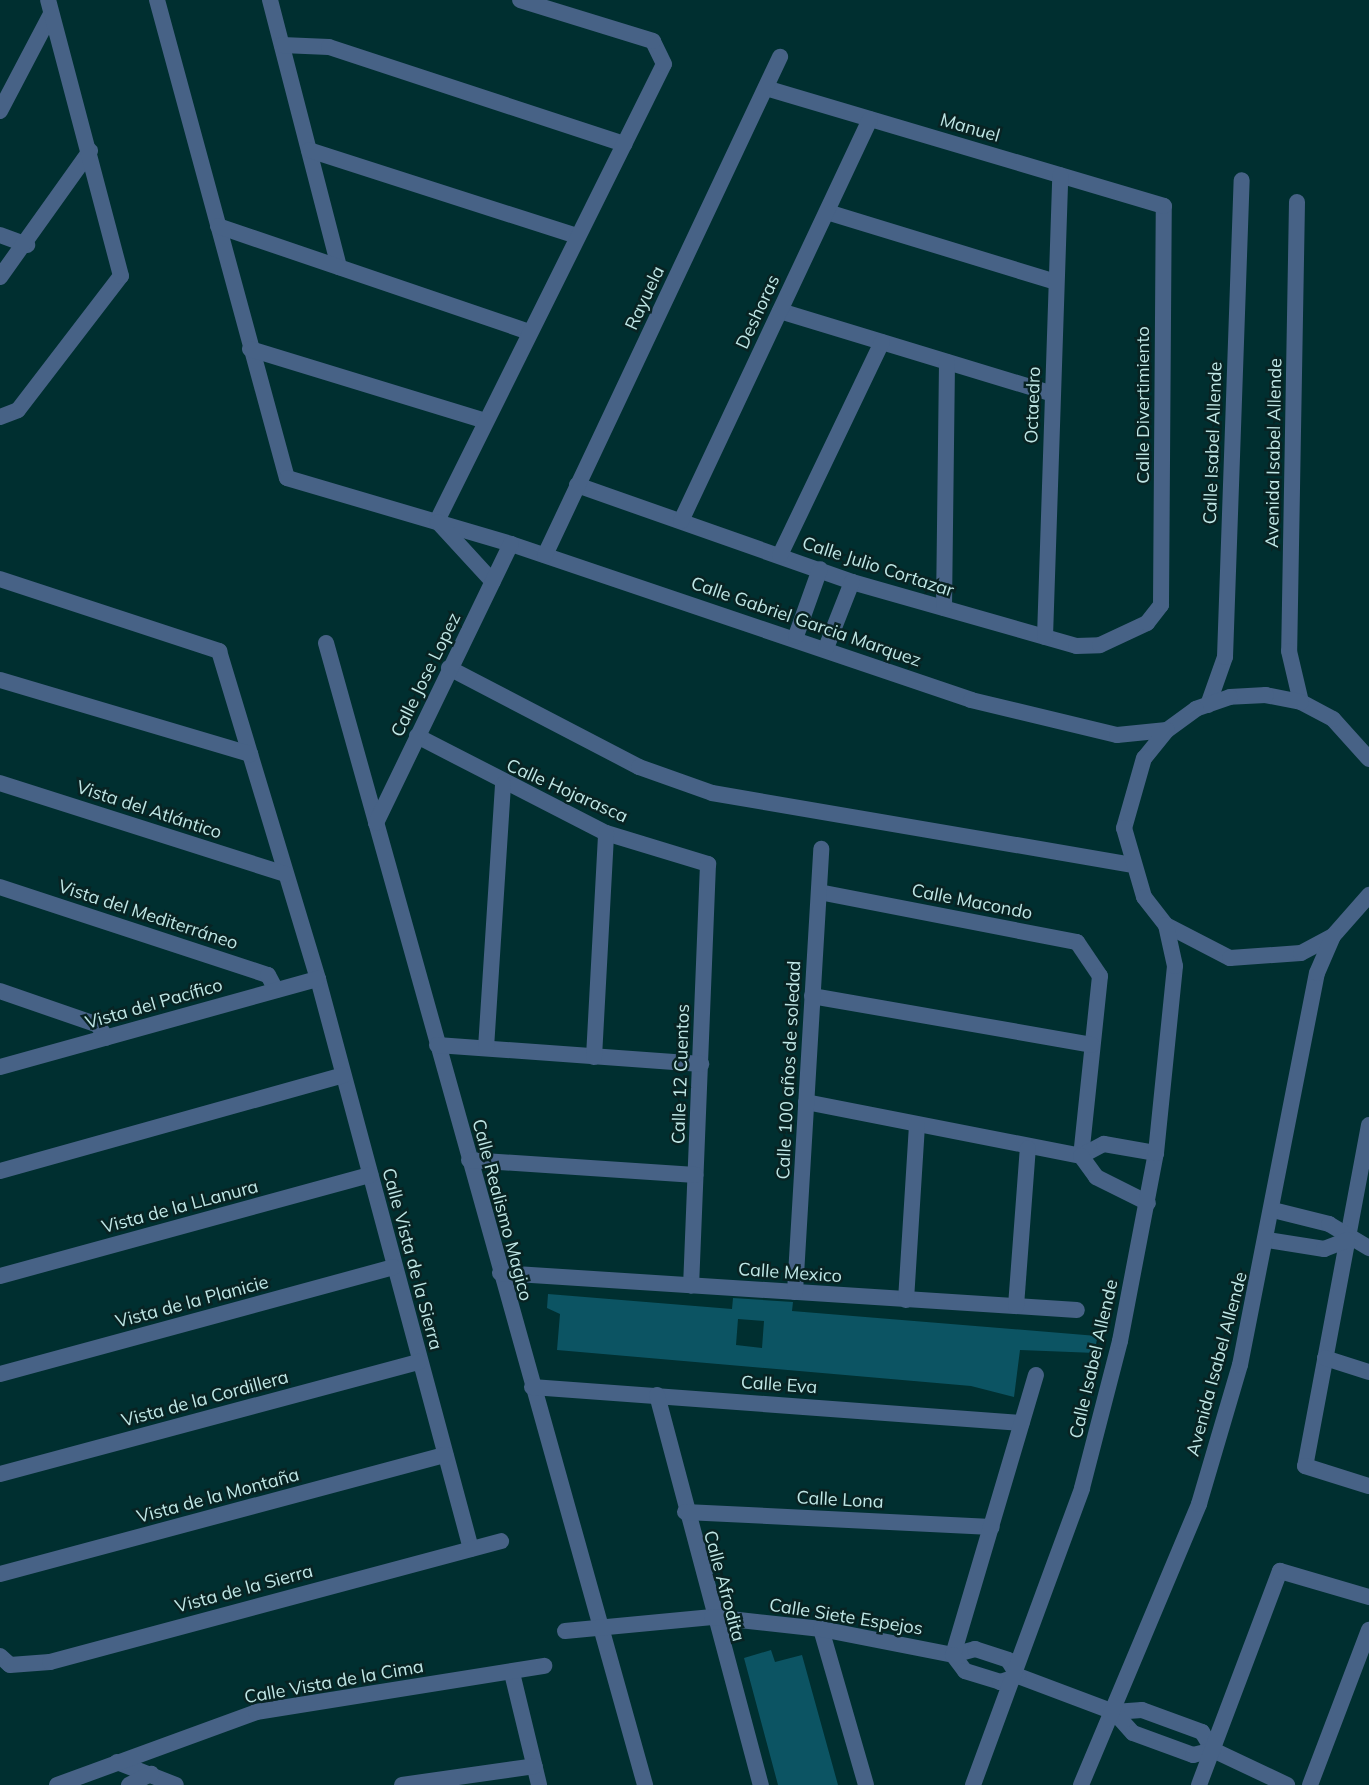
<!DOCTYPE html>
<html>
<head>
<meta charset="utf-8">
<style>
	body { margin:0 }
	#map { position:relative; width:1369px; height:1785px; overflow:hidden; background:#002f30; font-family:Mulish,sans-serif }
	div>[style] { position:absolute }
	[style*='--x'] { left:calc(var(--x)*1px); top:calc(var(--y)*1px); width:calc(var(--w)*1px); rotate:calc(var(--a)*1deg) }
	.building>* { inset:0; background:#0c5463 }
	.minor>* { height:16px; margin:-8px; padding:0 8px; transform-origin:8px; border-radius:8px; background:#476286 }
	span { translate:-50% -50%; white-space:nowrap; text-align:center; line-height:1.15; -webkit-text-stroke:5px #082323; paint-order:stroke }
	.street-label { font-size:18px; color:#c0e7e6 }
</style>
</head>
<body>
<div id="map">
	<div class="building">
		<div style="clip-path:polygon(evenodd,548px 1294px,732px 1309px,733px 1298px,793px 1302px,792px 1311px,1097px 1336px,1096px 1353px,1020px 1350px,1014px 1397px,971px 1386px,557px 1350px,560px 1314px,547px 1308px,548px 1294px,738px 1319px,764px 1321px,762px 1348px,736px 1345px,738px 1319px)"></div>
		<div style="clip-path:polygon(771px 1650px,775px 1662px,802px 1655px,838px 1785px,778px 1785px,744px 1658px)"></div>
	</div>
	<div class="minor">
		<div style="--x:157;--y:0;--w:495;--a:74.8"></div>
		<div style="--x:287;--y:478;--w:234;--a:16.4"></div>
		<div style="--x:511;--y:544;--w:486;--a:18.7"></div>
		<div style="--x:971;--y:700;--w:150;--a:13.5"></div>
		<div style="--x:1117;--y:735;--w:50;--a:-5.7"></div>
		<div style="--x:270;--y:0;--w:276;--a:75.5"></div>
		<div style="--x:282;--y:45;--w:47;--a:2.4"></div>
		<div style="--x:329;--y:47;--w:311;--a:18.2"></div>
		<div style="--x:0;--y:111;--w:110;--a:-62.3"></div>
		<div style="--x:309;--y:150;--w:281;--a:17.8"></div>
		<div style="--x:1297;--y:202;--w:449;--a:91"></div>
		<div style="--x:1289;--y:651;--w:52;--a:76.8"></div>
		<div style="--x:827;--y:212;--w:239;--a:17"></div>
		<div style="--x:218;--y:226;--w:326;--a:18.8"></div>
		<div style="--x:0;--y:235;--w:29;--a:20"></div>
		<div style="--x:0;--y:277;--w:155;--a:-54.5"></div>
		<div style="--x:780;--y:311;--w:285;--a:16.9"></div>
		<div style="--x:250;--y:349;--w:246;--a:17"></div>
		<div style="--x:0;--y:417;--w:19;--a:-21"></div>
		<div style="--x:18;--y:410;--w:169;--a:-52.5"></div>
		<div style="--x:121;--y:276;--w:285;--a:-104.8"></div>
		<div style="--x:577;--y:485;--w:292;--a:19.4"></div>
		<div style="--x:852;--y:582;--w:233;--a:15.9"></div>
		<div style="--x:1076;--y:646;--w:24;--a:-2"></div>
		<div style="--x:1100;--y:645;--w:52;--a:-25.1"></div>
		<div style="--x:1147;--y:623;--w:23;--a:-52"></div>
		<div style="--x:1161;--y:605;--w:399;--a:-89.6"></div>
		<div style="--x:1164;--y:206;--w:415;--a:-163.5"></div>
		<div style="--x:437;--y:521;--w:510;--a:-63.59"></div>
		<div style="--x:664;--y:64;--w:25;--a:-116"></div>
		<div style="--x:653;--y:41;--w:139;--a:-162.9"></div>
		<div style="--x:681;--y:521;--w:444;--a:-64.8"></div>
		<div style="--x:438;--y:522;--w:81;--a:47.5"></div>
		<div style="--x:545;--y:555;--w:551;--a:-64.74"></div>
		<div style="--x:780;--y:555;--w:236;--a:-64.4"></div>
		<div style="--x:0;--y:579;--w:231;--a:18.2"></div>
		<div style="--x:219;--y:651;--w:343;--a:73.2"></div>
		<div style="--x:318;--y:979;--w:590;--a:74.97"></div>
		<div style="--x:944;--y:608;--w:246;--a:-89.3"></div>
		<div style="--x:796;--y:636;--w:71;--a:-70.3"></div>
		<div style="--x:1045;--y:637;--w:462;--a:-88.1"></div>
		<div style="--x:326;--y:643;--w:1186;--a:74.39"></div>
		<div style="--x:826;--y:648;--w:71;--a:-68.5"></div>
		<div style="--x:449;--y:668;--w:214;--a:27.5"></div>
		<div style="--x:639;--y:767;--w:77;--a:19.6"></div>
		<div style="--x:712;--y:793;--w:423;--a:9.7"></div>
		<div style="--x:0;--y:680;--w:261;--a:16.5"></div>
		<div style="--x:1208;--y:705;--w:51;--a:-70.5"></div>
		<div style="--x:1225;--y:657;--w:477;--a:-88"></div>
		<div style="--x:417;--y:736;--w:212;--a:27.2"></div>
		<div style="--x:606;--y:833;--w:107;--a:16.9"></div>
		<div style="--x:708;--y:864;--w:422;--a:92.3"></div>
		<div style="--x:1369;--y:759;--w:54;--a:-132"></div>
		<div style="--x:1333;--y:719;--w:36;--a:-152"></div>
		<div style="--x:1301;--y:702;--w:36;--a:-169"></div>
		<div style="--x:1266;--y:695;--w:36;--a:177"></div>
		<div style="--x:1230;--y:697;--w:36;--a:161"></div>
		<div style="--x:1196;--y:709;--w:36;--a:144"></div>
		<div style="--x:1167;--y:730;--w:36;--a:129"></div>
		<div style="--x:1144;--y:758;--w:73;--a:105.9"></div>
		<div style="--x:1124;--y:828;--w:72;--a:73.8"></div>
		<div style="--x:1144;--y:897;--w:36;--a:52"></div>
		<div style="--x:1166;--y:925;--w:72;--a:27.3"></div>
		<div style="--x:1230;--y:958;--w:71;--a:-4"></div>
		<div style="--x:1301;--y:953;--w:36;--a:-28"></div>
		<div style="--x:1333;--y:936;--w:55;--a:-48.7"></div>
		<div style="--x:0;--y:783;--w:300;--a:17.7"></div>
		<div style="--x:376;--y:823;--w:310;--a:-64.2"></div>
		<div style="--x:0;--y:887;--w:282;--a:18.2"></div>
		<div style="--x:268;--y:975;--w:17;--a:62"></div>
		<div style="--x:819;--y:892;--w:263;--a:11"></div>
		<div style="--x:1077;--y:942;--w:41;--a:55.9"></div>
		<div style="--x:1100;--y:976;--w:181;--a:96"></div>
		<div style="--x:0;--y:991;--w:104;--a:19.1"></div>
		<div style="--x:98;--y:1025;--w:15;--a:58"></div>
		<div style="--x:812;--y:996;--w:284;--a:9.9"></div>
		<div style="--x:437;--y:1045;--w:265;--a:4.1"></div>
		<div style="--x:486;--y:1048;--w:264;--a:-86.3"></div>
		<div style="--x:594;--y:1057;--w:224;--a:-86.9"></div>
		<div style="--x:0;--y:1067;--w:330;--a:-15.5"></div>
		<div style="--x:806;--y:1102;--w:280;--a:11.1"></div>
		<div style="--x:1081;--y:1156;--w:26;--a:-28"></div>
		<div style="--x:1104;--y:1144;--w:53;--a:9.8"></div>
		<div style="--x:1369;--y:1125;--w:347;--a:100.6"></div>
		<div style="--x:1305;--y:1466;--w:67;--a:17.4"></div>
		<div style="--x:1081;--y:1156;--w:26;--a:54"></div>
		<div style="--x:1096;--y:1177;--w:58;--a:26.6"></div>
		<div style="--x:469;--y:1160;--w:227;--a:3.8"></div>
		<div style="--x:0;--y:1171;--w:356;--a:-15.6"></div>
		<div style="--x:1273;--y:1210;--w:58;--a:14"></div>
		<div style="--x:1329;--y:1224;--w:47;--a:31"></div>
		<div style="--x:1268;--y:1240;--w:57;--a:9.1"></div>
		<div style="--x:1324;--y:1249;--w:25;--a:-21"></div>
		<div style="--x:500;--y:1273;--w:578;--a:3.67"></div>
		<div style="--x:0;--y:1276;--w:384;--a:-15.3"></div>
		<div style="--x:795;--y:1292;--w:444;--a:-86.6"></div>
		<div style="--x:906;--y:1300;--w:175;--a:-86.4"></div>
		<div style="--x:1016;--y:1306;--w:158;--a:-85.7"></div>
		<div style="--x:1325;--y:1358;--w:46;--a:17.7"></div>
		<div style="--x:0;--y:1374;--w:408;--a:-15.2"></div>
		<div style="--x:532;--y:1387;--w:491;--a:4.2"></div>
		<div style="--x:657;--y:1395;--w:404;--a:75.1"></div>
		<div style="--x:0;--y:1474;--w:434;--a:-15"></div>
		<div style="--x:685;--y:1512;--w:307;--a:2.8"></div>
		<div style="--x:0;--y:1574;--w:461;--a:-15"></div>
		<div style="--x:821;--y:1629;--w:162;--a:73.9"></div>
		<div style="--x:565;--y:1631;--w:148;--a:-5.4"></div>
		<div style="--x:712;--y:1617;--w:110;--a:6.3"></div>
		<div style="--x:821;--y:1629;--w:135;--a:11.1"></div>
		<div style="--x:953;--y:1655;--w:23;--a:-15"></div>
		<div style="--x:975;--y:1649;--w:35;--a:18"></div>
		<div style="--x:1008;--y:1660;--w:19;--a:58"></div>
		<div style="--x:1018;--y:1676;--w:103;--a:20.6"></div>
		<div style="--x:1114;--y:1712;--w:28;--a:-4"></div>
		<div style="--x:1142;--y:1710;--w:64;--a:20.1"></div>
		<div style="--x:1202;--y:1732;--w:21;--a:59"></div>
		<div style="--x:1213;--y:1750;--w:82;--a:25.3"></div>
		<div style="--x:953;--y:1655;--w:292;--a:-73.5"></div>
		<div style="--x:953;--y:1655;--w:20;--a:53"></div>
		<div style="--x:965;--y:1671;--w:37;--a:17"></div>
		<div style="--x:1000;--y:1682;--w:19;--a:-18"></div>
		<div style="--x:0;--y:1656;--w:13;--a:42"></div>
		<div style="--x:10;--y:1665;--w:40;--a:-4.3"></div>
		<div style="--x:50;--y:1662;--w:467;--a:-15"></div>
		<div style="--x:512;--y:1673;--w:115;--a:76.4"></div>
		<div style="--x:1114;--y:1712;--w:28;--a:48"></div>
		<div style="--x:1133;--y:1733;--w:64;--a:20.1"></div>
		<div style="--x:1193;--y:1755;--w:21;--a:-14"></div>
		<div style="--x:117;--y:1762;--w:63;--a:21.3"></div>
		<div style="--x:57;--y:1785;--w:212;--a:-20.1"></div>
		<div style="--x:256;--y:1712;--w:292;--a:-9.1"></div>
		<div style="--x:129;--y:1785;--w:25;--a:-27"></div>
		<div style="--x:402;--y:1785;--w:134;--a:-8.1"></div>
		<div style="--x:973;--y:1785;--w:316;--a:-69.8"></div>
		<div style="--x:1082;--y:1488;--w:152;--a:-75.5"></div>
		<div style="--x:1120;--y:1341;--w:191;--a:-79.2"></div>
		<div style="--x:1156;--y:1153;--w:188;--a:-84.2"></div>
		<div style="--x:1175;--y:966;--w:42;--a:-102.4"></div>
		<div style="--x:1081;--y:1785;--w:305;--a:-67.2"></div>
		<div style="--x:1199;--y:1504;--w:145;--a:-73.6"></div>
		<div style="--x:1240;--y:1365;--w:399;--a:-78.9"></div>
		<div style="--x:1317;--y:973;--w:40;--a:-66.6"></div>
		<div style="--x:1199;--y:1785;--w:229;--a:-69.3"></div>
		<div style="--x:1280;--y:1571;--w:93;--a:16.3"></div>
		<div style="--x:1310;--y:1785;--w:166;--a:-69.2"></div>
	</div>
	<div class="street-label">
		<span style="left:970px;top:128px;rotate:16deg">Manuel</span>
		<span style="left:645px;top:298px;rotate:-65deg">Rayuela</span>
		<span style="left:758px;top:312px;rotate:-65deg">Deshoras</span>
		<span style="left:1033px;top:405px;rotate:-88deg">Octaedro</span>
		<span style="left:1143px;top:405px;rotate:-90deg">Calle Divertimiento</span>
		<span style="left:1213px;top:443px;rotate:-88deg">Calle Isabel Allende</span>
		<span style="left:1274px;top:453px;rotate:-89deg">Avenida Isabel Allende</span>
		<span style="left:878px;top:567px;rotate:18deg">Calle Julio Cortazar</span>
		<span style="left:806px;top:622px;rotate:19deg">Calle Gabriel Garcia Marquez</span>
		<span style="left:426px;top:675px;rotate:-64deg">Calle Jose Lopez</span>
		<span style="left:567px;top:791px;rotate:24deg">Calle Hojarasca</span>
		<span style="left:149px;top:810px;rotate:18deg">Vista del Atlántico</span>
		<span style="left:972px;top:902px;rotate:11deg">Calle Macondo</span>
		<span style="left:148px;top:915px;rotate:18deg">Vista del Mediterráneo</span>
		<span style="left:154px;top:1004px;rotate:-16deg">Vista del Pacífico</span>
		<span style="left:789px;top:1070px;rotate:-87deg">Calle 100 años de soledad</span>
		<span style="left:681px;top:1074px;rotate:-88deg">Calle 12 Cuentos</span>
		<span style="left:180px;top:1207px;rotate:-15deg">Vista de la LLanura</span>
		<span style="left:502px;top:1210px;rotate:75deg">Calle Realismo Magico</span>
		<span style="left:412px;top:1259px;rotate:75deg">Calle Vista de la Sierra</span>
		<span style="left:790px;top:1273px;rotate:4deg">Calle Mexico</span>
		<span style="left:192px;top:1302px;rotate:-15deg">Vista de la Planicie</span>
		<span style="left:1094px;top:1359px;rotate:-77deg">Calle Isabel Allende</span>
		<span style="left:1217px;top:1364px;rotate:-75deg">Avenida Isabel Allende</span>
		<span style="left:779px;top:1385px;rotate:4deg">Calle Eva</span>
		<span style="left:205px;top:1399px;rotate:-15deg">Vista de la Cordillera</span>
		<span style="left:218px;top:1496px;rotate:-15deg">Vista de la Montaña</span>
		<span style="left:840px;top:1500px;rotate:3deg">Calle Lona</span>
		<span style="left:724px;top:1586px;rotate:75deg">Calle Afrodita</span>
		<span style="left:244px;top:1589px;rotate:-15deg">Vista de la Sierra</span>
		<span style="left:846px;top:1617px;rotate:9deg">Calle Siete Espejos</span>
		<span style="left:334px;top:1682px;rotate:-10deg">Calle Vista de la Cima</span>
	</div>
</div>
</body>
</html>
